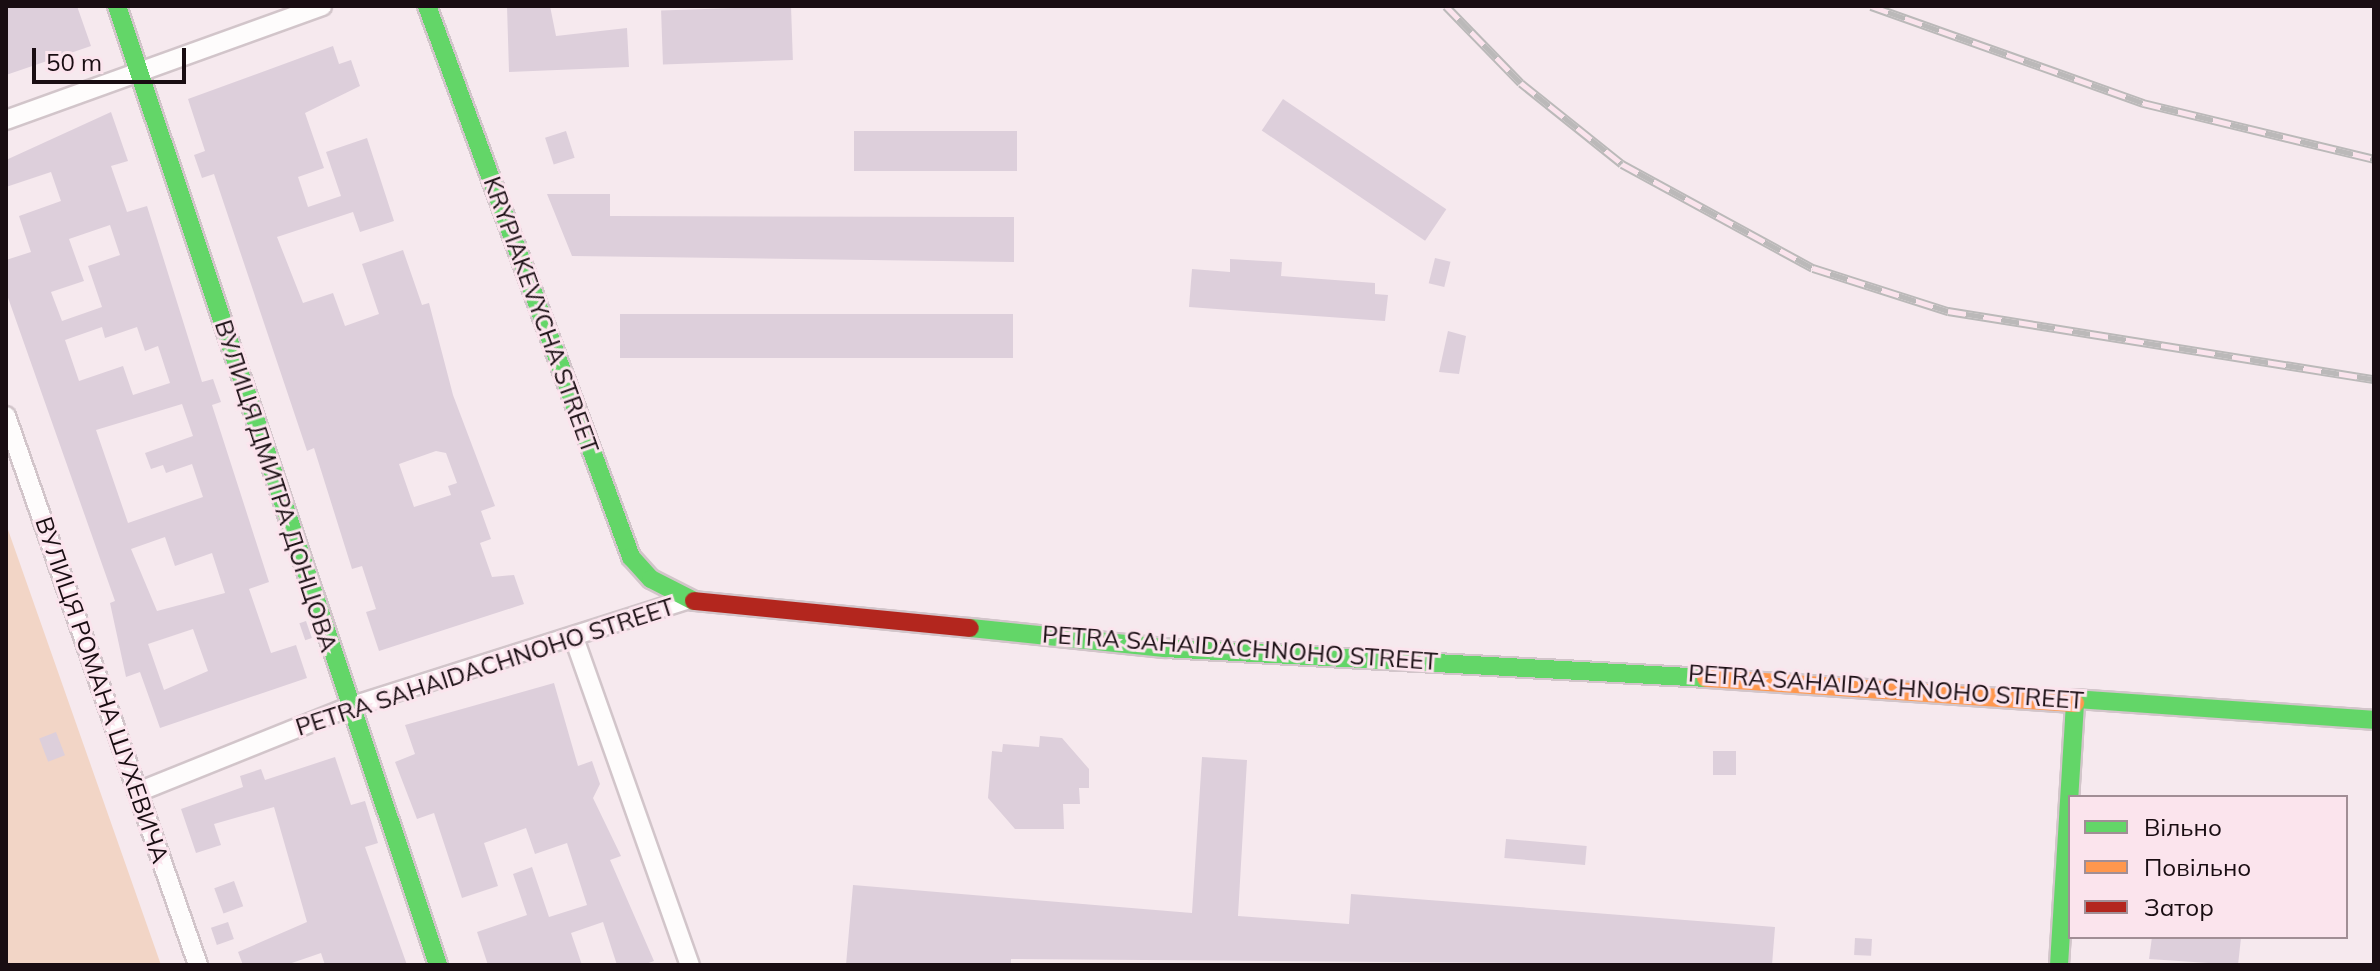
<!DOCTYPE html>
<html>
<head>
<meta charset="utf-8">
<style>
	body { margin:0 }
	#map { position:relative; width:2380px; height:971px; overflow:hidden; background:#f6e9ee; font-family:Mulish,sans-serif }
	div>[style] { position:absolute }
	[style*='--x'] { left:calc(var(--x)*1px); top:calc(var(--y)*1px); width:calc(var(--w)*1px); rotate:calc(var(--a)*1deg) }
	.green>* { inset:0; background:#f2d5c6 }
	.building>* { inset:0; background:#ddcfdb; transform-origin:0 0 }
	.roads { filter:drop-shadow(2px 0 #d2c5ca) drop-shadow(-2px 0 #d2c5ca) drop-shadow(0 2px #d2c5ca) drop-shadow(0 -2px #d2c5ca) }
	.street>* { height:18px; margin:-9px; padding:0 9px; transform-origin:9px; border-radius:9px; background:#fefcfc }
	.fast>* { height:18px; margin:-9px; padding:0 9px; transform-origin:9px; border-radius:9px; background:#63d668 }
	.slow>* { height:18px; margin:-9px; padding:0 9px; transform-origin:9px; border-radius:9px; background:#ff974d }
	.jam>* { height:18px; margin:-9px; padding:0 9px; transform-origin:9px; border-radius:9px; background:#b3261e }
	.rail>* { height:9px; margin-top:-4.5px; transform-origin:0; background:repeating-linear-gradient(90deg,#fbe4ed 0 18px,#bbb9b9 0 36px); box-sizing:border-box; border-block:2px solid #bbb9b9 }
	span { translate:-50% -50%; white-space:nowrap; text-align:center; line-height:1.15; -webkit-text-stroke:6px #fbe4ed; paint-order:stroke }
	.street-label { font-size:24px; color:#190d12 }
	.frame { position:absolute; inset:0; border:8px solid #190d12; pointer-events:none }
	.legend { position:absolute; left:2068px; top:795px; width:280px; height:144px; box-sizing:border-box; background:#fbe4ed; border:2px solid #a18e95; margin:0; padding:10px 14px; list-style:none; font-size:24px; color:#190d12 }
	.legend li { display:flex; align-items:center; gap:16px; height:40px }
	.legend b { width:40px; border:2px solid #a18e95 }
	.scale { position:absolute; left:32px; top:48px; width:154px; height:36px; box-sizing:border-box; border:4px solid #190d12; border-top:0; padding-left:10px; font-size:24px; line-height:28px; white-space:nowrap; color:#190d12; -webkit-text-stroke:6px #fbe4ed; paint-order:stroke }
</style>
</head>
<body>
<div id="map">
	<div class="green">
		<div style="clip-path:polygon(6px 524px,161px 965px,6px 965px)"></div>
	</div>
	<div class="building">
		<div style="clip-path:polygon(6px 6px,77px 6px,91px 46px,6px 75px)"></div>
		<div style="clip-path:polygon(507px 6px,550px 6px,556px 36px,627px 28px,629px 67px,509px 72px)"></div>
		<div style="left:791px;top:6px;width:54px;height:130px;rotate:88deg"></div>
		<div style="clip-path:polygon(evenodd,333px 46px,339px 64px,351px 60px,360px 86px,305px 113px,324px 168px,298px 177px,308px 207px,341px 196px,326px 152px,367px 138px,394px 221px,360px 232px,353px 212px,277px 237px,303px 303px,333px 293px,345px 326px,379px 314px,362px 264px,403px 250px,422px 305px,429px 303px,453px 395px,495px 506px,481px 511px,491px 539px,480px 543px,492px 577px,514px 575px,524px 604px,379px 651px,366px 612px,376px 609px,362px 566px,352px 569px,314px 448px,307px 451px,214px 174px,202px 178px,194px 155px,205px 151px,188px 99px,333px 46px,436px 451px,446px 453px,457px 483px,448px 486px,451px 495px,414px 507px,399px 464px,436px 451px)"></div>
		<div style="left:1283px;top:99px;width:197px;height:38px;rotate:34deg"></div>
		<div style="clip-path:polygon(evenodd,111px 112px,128px 161px,111px 166px,127px 212px,147px 206px,202px 382px,213px 379px,221px 402px,212px 405px,269px 582px,249px 589px,271px 653px,296px 645px,307px 678px,160px 728px,140px 672px,126px 677px,110px 603px,115px 601px,6px 292px,6px 260px,31px 252px,19px 216px,61px 201px,51px 172px,6px 187px,6px 160px,111px 112px,110px 225px,120px 255px,88px 266px,102px 307px,62px 321px,51px 292px,84px 281px,69px 239px,110px 225px,111px 112px,102px 327px,105px 338px,137px 327px,145px 351px,158px 346px,170px 383px,133px 395px,123px 366px,79px 381px,65px 340px,102px 327px,111px 112px,182px 404px,193px 436px,145px 453px,151px 469px,163px 465px,166px 473px,192px 464px,203px 497px,128px 523px,96px 430px,182px 404px,111px 112px,165px 537px,175px 566px,212px 553px,225px 593px,157px 611px,131px 549px,165px 537px,111px 112px,193px 629px,208px 671px,164px 690px,148px 644px,193px 629px)"></div>
		<div style="left:566px;top:131px;width:28px;height:22px;rotate:72deg"></div>
		<div style="left:1017px;top:131px;width:40px;height:163px;rotate:90deg"></div>
		<div style="clip-path:polygon(547px 194px,610px 194px,610px 216px,1014px 217px,1014px 262px,572px 256px)"></div>
		<div style="left:1435px;top:258px;width:16px;height:26px;rotate:14deg"></div>
		<div style="clip-path:polygon(1230px 259px,1282px 262px,1281px 276px,1375px 283px,1375px 294px,1388px 295px,1385px 321px,1189px 307px,1192px 269px,1230px 272px)"></div>
		<div style="left:620px;top:314px;width:393px;height:44px"></div>
		<div style="clip-path:polygon(1448px 331px,1466px 336px,1459px 374px,1439px 372px)"></div>
		<div style="left:306px;top:621px;width:18px;height:7px;rotate:71deg"></div>
		<div style="clip-path:polygon(554px 683px,578px 766px,592px 761px,600px 784px,593px 798px,621px 856px,610px 860px,654px 961px,643px 965px,617px 965px,603px 922px,571px 933px,582px 965px,488px 965px,477px 932px,527px 915px,513px 874px,532px 867px,549px 917px,587px 905px,567px 843px,535px 854px,526px 828px,484px 843px,498px 886px,462px 898px,434px 813px,417px 819px,395px 762px,415px 754px,405px 725px)"></div>
		<div style="left:56px;top:732px;width:25px;height:18px;rotate:69deg"></div>
		<div style="clip-path:polygon(1040px 736px,1062px 738px,1089px 769px,1089px 788px,1079px 788px,1080px 804px,1063px 804px,1064px 829px,1015px 829px,988px 798px,992px 751px,1002px 752px,1003px 744px,1039px 747px)"></div>
		<div style="left:1713px;top:751px;width:23px;height:24px"></div>
		<div style="clip-path:polygon(335px 757px,351px 805px,365px 801px,378px 843px,365px 847px,407px 965px,325px 965px,321px 953px,286px 965px,243px 965px,238px 952px,307px 922px,274px 807px,214px 824px,221px 845px,196px 853px,181px 809px,243px 787px,240px 776px,261px 769px,265px 780px)"></div>
		<div style="clip-path:polygon(1202px 757px,1247px 760px,1238px 916px,1349px 924px,1351px 894px,1775px 927px,1772px 965px,1011px 959px,1011px 965px,846px 965px,853px 885px,1192px 913px)"></div>
		<div style="left:1506px;top:839px;width:81px;height:19px;rotate:5deg"></div>
		<div style="left:234px;top:881px;width:27px;height:21px;rotate:70deg"></div>
		<div style="left:228px;top:922px;width:18px;height:18px;rotate:71deg"></div>
		<div style="clip-path:polygon(2152px 937px,2241px 938px,2238px 965px,2149px 959px)"></div>
		<div style="left:1855px;top:938px;width:17px;height:17px;rotate:3deg"></div>
	</div>
	<div class="roads">
		<div class="street">
			<div style="--x:6;--y:120;--w:336;--a:-19.8"></div>
			<div style="--x:6;--y:416;--w:582;--a:70.72"></div>
			<div style="--x:574;--y:638;--w:347;--a:70.5"></div>
			<div style="--x:138;--y:792;--w:227;--a:-21.9"></div>
			<div style="--x:349;--y:707;--w:355;--a:-17.6"></div>
		</div>
		<div class="fast">
			<div style="--x:117;--y:6;--w:1011;--a:71.49"></div>
			<div style="--x:427;--y:6;--w:588;--a:69.68"></div>
			<div style="--x:631;--y:557;--w:30;--a:48"></div>
			<div style="--x:651;--y:579;--w:48;--a:27.1"></div>
			<div style="--x:970;--y:628;--w:196;--a:5.9"></div>
			<div style="--x:1165;--y:648;--w:542;--a:3.17"></div>
			<div style="--x:2075;--y:699;--w:300;--a:4"></div>
			<div style="--x:2059;--y:965;--w:262;--a:-86.5"></div>
		</div>
		<div class="slow">
			<div style="--x:1706;--y:678;--w:370;--a:3.9"></div>
		</div>
		<div class="jam">
			<div style="--x:694;--y:601;--w:277;--a:5.6"></div>
		</div>
	</div>
	<div class="rail">
		<div style="--x:1446;--y:6;--w:107;--a:45.8"></div>
		<div style="--x:1521;--y:83;--w:129;--a:38.7"></div>
		<div style="--x:1622;--y:164;--w:217;--a:28.6"></div>
		<div style="--x:1813;--y:268;--w:142;--a:17.7"></div>
		<div style="--x:1948;--y:311;--w:431;--a:9.1"></div>
		<div style="--x:1871;--y:6;--w:289;--a:19.6"></div>
		<div style="--x:2143;--y:103;--w:238;--a:13.6"></div>
	</div>
	<div class="street-label">
		<span style="left:541px;top:315px;rotate:70deg">KRYPIAKEVYCHA STREET</span>
		<span style="left:276px;top:486px;rotate:72deg">ВУЛИЦЯ ДМИТРА ДОНЦОВА</span>
		<span style="left:1240px;top:648px;rotate:4deg">PETRA SAHAIDACHNOHO STREET</span>
		<span style="left:485px;top:667px;rotate:-18deg">PETRA SAHAIDACHNOHO STREET</span>
		<span style="left:1886px;top:687px;rotate:4deg">PETRA SAHAIDACHNOHO STREET</span>
		<span style="left:102px;top:690px;rotate:71deg">ВУЛИЦЯ РОМАНА ШУХЕВИЧА</span>
	</div>
	<div class="frame"></div>
	<ul class="legend">
	<li><b style="height:10px;background:#63d668"></b>Вільно</li>
	<li><b style="height:10px;background:#ff974d"></b>Повільно</li>
	<li><b style="height:10px;background:#b3261e"></b>Затор</li>
	</ul>
	<div class="scale">50 m</div>
</div>
</body>
</html>
